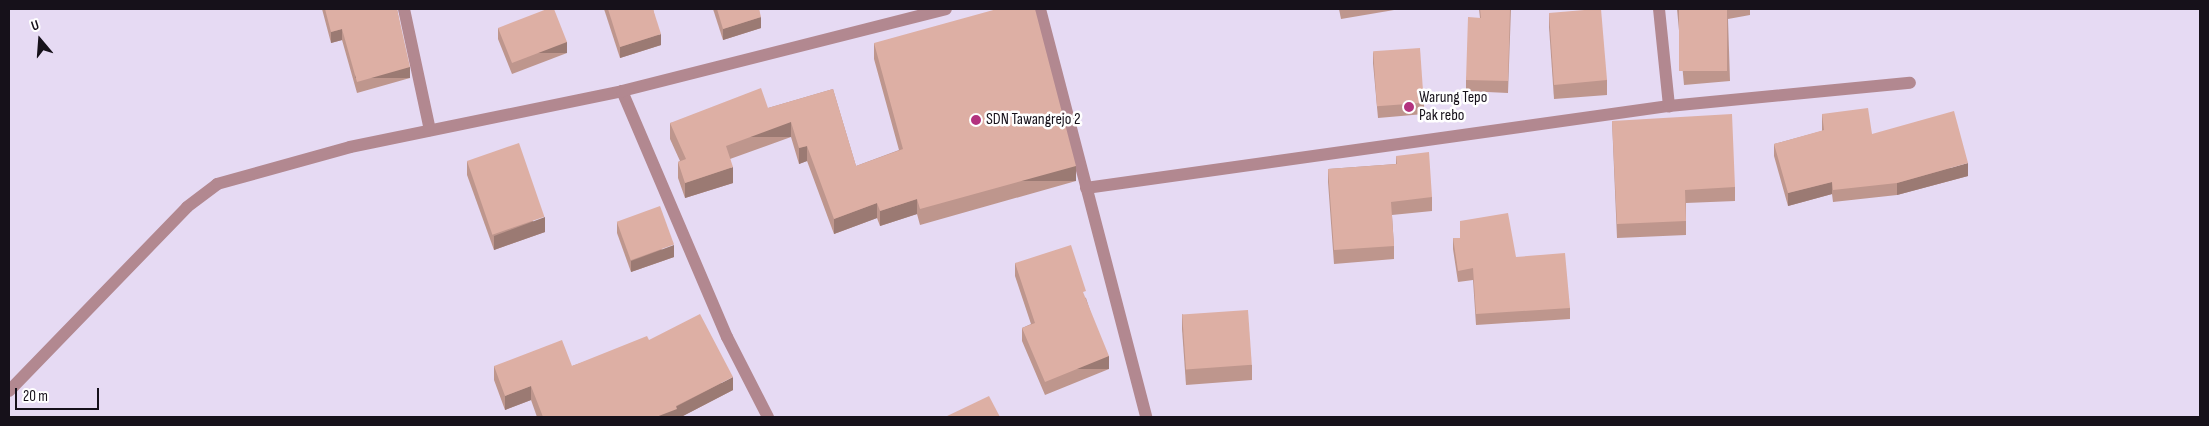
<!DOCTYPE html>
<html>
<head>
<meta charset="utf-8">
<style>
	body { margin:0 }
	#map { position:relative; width:2209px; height:426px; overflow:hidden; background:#e6daf3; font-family:"Sofia Sans Condensed",sans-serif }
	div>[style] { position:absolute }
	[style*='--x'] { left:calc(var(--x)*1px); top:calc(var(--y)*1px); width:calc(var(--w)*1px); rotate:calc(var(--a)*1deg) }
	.minor>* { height:12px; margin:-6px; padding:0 6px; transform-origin:6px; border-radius:6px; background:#b28890 }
	.wall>* { inset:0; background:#be968d }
	.shaded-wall>* { inset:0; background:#9b7a73; transform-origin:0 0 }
	.building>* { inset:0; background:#ddafa4; transform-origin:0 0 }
	.dots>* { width:14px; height:14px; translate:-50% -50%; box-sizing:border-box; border:2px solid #fff; border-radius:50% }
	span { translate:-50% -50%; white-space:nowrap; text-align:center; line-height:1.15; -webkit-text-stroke:5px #fff; paint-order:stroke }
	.poi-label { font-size:16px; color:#16111a }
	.left { translate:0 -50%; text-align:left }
	.frame { position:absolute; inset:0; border:10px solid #16111a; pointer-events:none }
	.north { position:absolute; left:15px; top:15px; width:50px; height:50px; -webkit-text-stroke:4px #fff; paint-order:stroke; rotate:342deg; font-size:14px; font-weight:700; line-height:20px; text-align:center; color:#16111a }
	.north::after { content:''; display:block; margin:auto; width:18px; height:22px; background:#16111a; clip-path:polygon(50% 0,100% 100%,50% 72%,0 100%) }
	.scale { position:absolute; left:15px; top:388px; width:84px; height:22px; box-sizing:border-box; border:2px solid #16111a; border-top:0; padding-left:6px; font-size:15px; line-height:18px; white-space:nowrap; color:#16111a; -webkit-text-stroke:4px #fff; paint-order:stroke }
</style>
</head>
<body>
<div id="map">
	<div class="minor">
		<div style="--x:404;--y:9;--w:124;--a:77.9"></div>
		<div style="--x:1040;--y:9;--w:422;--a:75.4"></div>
		<div style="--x:1659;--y:9;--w:98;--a:84.1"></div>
		<div style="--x:622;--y:91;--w:267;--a:66.9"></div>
		<div style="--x:727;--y:337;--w:90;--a:62.9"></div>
		<div style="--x:1086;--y:188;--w:589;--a:-8.01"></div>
		<div style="--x:1669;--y:106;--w:242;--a:-5.5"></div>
		<div style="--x:9;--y:391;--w:256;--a:-45.9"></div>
		<div style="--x:187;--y:207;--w:38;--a:-37"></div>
		<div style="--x:217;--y:184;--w:138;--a:-15.5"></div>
		<div style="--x:350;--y:147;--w:278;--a:-11.6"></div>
		<div style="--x:622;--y:91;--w:334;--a:-14.2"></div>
	</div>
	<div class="wall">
		<div style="clip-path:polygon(322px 9px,397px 9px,410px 78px,357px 93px,342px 40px,331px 43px)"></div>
		<div style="clip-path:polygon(604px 9px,653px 9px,661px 45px,620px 58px)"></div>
		<div style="clip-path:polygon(713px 9px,759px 9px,761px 28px,723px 40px)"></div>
		<div style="clip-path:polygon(1339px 9px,1400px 9px,1341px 19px)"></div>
		<div style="clip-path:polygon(1479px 9px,1511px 9px,1508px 93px,1466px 91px,1466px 80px,1480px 18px)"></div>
		<div style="clip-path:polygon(1677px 9px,1750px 9px,1750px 15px,1728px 19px,1730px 81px,1684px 85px)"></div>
		<div style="clip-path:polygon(1549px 13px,1607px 80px,1607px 95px,1554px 99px,1549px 27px)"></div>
		<div style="clip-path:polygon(498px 28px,567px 53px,512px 74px,498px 39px)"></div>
		<div style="clip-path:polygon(874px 43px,1076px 181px,920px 225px,917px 214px,880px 226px,877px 218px,834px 234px,807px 161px,799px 164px,791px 137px,730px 159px,733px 183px,685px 198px,678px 178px,678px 162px,680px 161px,670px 139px,670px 123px,768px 108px,833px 89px,856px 166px,899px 150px,874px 59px)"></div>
		<div style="clip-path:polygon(1373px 52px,1424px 103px,1424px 114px,1378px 118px,1373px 63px)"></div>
		<div style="clip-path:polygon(1822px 114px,1872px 134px,1968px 176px,1897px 195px,1833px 202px,1832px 194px,1788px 206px,1774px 156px,1774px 144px,1822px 131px)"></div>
		<div style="clip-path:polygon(1612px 121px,1735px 187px,1735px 201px,1686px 203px,1686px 235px,1617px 238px)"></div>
		<div style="clip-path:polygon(1396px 156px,1432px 197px,1432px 211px,1392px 215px,1394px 246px,1394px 259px,1334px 264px,1328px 182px,1328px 169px,1396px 164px)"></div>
		<div style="clip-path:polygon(467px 161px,545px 232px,494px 250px,467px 175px)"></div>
		<div style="clip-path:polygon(617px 222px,674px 257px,631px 272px,617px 233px)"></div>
		<div style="clip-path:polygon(1453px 238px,1460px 238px,1516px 257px,1570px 308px,1570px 319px,1476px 325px,1473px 280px,1458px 282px,1453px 249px)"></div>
		<div style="clip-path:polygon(1015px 263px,1086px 298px,1109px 369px,1045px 395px,1022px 341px,1022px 328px,1031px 324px,1015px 276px)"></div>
		<div style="clip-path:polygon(1182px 314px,1252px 365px,1252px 380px,1186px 385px,1182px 329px)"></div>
		<div style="clip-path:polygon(649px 340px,733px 390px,681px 417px,537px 417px,531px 400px,505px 410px,494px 380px,494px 366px,572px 366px)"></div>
	</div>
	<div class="shaded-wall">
		<div style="clip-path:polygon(761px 17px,761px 28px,723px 40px,723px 29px)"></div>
		<div style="clip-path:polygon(342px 29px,342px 40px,331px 43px,331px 32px)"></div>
		<div style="clip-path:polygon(661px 34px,661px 45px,620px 58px,620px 47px)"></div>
		<div style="left:567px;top:42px;width:11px;height:59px;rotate:90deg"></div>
		<div style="left:410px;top:67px;width:11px;height:55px;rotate:90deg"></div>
		<div style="left:791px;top:122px;width:15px;height:69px;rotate:90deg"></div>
		<div style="clip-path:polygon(807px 146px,807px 161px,799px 164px,799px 148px)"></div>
		<div style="clip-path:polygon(1968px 163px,1968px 176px,1897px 195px,1897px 183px)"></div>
		<div style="left:1076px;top:166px;width:15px;height:162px;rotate:90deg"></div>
		<div style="clip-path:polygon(733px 167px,733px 183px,685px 198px,685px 183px)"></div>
		<div style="clip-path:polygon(1832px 182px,1832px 194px,1788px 206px,1788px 193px)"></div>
		<div style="clip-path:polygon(917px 199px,917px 214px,880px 226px,880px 211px)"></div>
		<div style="clip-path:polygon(877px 203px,877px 218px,834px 234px,834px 219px)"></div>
		<div style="clip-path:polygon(545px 217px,545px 232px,494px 250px,494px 236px)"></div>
		<div style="clip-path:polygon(674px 245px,674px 257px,631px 272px,631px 261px)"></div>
		<div style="left:1109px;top:356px;width:13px;height:69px;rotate:90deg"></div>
		<div style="clip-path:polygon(733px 377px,733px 390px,681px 417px,656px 417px)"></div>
		<div style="clip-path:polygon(531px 386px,531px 400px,505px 410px,505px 396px)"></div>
	</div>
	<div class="building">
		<div style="clip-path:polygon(325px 9px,397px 9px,410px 67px,357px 82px,342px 29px,331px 32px)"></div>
		<div style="clip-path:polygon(547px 9px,554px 9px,567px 42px,512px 63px,498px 28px)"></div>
		<div style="clip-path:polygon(608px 9px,653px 9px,661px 34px,620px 47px)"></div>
		<div style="clip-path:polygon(717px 9px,759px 9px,761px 17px,723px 29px)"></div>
		<div style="clip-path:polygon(997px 9px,1035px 9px,1076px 166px,920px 209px,917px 199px,880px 211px,877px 203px,834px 219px,807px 146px,799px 148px,791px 122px,726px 146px,733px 167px,685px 183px,678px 162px,686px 159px,670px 123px,761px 88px,768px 108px,833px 89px,856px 166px,903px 149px,874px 43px)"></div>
		<div style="clip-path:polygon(1480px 9px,1510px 9px,1508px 81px,1466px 80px,1468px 17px,1481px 18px)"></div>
		<div style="clip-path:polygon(1596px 9px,1601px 9px,1607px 80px,1554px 85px,1549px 13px)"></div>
		<div style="left:1679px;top:9px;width:48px;height:62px"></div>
		<div style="left:1420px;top:48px;width:55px;height:47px;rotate:86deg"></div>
		<div style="clip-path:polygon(1868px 108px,1872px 134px,1954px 111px,1968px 163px,1897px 183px,1833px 190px,1832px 182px,1788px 193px,1774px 144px,1824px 130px,1822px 114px)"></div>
		<div style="clip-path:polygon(1732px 114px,1735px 187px,1685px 190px,1686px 221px,1617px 224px,1612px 121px)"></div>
		<div style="left:519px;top:143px;width:78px;height:55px;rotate:71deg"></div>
		<div style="clip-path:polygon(1429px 152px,1432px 197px,1391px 202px,1394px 246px,1334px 250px,1328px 169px,1397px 164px,1396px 156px)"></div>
		<div style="left:660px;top:206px;width:41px;height:46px;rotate:70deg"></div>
		<div style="clip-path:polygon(1508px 213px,1516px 257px,1565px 253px,1570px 308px,1476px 314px,1473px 268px,1458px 271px,1453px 238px,1460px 238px,1460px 221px)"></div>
		<div style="clip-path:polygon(1071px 245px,1086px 291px,1083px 292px,1109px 356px,1045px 382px,1022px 328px,1035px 323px,1015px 263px)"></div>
		<div style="left:1248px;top:310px;width:55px;height:66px;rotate:86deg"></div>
		<div style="clip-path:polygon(700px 314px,733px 377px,676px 406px,677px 409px,656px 417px,543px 417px,531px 386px,505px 396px,494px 366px,562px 340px,572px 366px,647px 336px,649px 340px)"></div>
		<div style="clip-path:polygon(989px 396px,1000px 417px,945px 417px)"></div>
	</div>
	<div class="dots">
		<div style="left:1409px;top:107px;background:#b3327e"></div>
		<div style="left:976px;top:120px;background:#b3327e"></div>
	</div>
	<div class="poi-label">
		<span class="left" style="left:1419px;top:107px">Warung Tepo<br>Pak rebo</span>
		<span class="left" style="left:986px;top:120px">SDN Tawangrejo 2</span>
	</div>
	<div class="frame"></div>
	<div class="north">U</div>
	<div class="scale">20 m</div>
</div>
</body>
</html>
